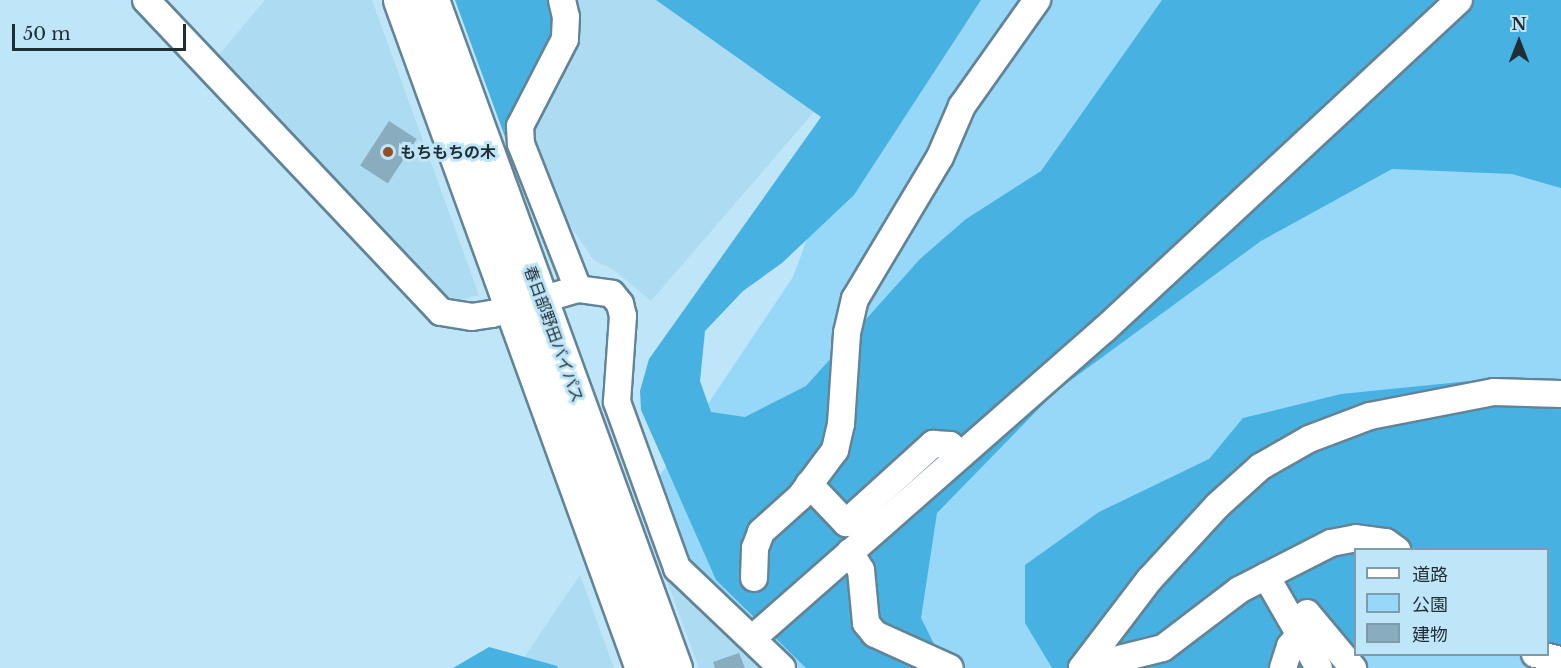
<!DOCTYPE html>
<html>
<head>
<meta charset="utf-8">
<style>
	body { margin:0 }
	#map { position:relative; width:1561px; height:668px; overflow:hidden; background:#bfe5f8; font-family:"Libre Baskerville","Noto Sans JP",serif }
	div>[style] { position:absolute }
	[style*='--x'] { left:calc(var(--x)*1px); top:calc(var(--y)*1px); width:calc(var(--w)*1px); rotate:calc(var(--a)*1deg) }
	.built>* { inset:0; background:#addbf2 }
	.green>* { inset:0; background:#97d7f7 }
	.forest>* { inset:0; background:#47b2e1 }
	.building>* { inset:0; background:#89adbf; transform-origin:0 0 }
	.roads { filter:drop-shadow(2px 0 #628496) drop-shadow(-2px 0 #628496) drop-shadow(0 2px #628496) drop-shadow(0 -2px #628496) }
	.minor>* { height:26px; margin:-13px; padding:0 13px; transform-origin:13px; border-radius:13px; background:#fff }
	.highway>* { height:33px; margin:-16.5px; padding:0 16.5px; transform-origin:16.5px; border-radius:16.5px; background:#fff }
	.dots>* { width:16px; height:16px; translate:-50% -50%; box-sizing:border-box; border:3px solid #bfe5f8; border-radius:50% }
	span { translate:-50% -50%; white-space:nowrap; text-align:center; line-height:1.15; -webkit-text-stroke:6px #bfe5f8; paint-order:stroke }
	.poi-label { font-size:16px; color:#1f2e35; font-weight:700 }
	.left { translate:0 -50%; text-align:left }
	.street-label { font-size:16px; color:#1f2e35 }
	.legend { position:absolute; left:1354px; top:548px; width:195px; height:108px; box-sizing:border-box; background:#bfe5f8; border:2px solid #7f9caa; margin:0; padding:8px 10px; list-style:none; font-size:18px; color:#1f2e35 }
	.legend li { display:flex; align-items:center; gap:12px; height:30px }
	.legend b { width:30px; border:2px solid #7f9caa }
	.north { position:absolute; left:1489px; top:12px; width:60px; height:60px; -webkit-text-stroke:4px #bfe5f8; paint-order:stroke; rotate:0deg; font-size:16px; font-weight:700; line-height:24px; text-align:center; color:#1f2e35 }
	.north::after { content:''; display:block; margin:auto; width:21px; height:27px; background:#1f2e35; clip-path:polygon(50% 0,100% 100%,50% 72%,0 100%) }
	.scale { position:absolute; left:12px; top:24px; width:174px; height:27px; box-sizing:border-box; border:3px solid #1f2e35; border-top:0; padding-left:8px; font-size:18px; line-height:21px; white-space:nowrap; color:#1f2e35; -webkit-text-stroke:4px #bfe5f8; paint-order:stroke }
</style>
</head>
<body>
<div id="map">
	<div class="built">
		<div style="clip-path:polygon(265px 0,372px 0,479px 295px,457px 301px,436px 290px,219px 55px)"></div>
		<div style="clip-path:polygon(569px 0,656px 0,814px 112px,651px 301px,614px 270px,594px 260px,562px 214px,548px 206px,525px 130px)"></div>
		<div style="clip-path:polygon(663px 570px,763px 668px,699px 668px)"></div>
		<div style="clip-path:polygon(580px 575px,614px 668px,517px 668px)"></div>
	</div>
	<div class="green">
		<div style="clip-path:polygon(913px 0,1454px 0,753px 622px,686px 556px,657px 480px,793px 277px,821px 202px)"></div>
		<div style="clip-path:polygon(evenodd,1472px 0,1561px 0,1561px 668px,796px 668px,772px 643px,771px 635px,1472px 0,1356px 550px,1548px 550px,1548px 654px,1356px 654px,1356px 550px)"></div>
	</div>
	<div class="forest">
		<div style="clip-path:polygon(455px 0,551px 0,557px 35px,505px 137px)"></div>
		<div style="clip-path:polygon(656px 0,981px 0,854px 195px,782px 263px,743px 291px,705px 331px,700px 381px,711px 412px,745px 417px,806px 386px,920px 259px,966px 219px,1041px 171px,1162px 0,1561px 0,1561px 188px,1512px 174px,1392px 169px,1261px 241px,1056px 391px,937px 513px,921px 618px,946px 668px,806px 668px,716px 580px,641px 410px,640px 391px,649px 359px,821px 117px)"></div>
		<div style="clip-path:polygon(1480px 380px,1561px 406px,1561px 662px,1548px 654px,1548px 550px,1356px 550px,1356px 668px,1052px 668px,1025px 623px,1025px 565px,1099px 512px,1209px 459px,1243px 418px,1341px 394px)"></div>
		<div style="clip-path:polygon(489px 647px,557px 666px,558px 668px,453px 668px)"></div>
	</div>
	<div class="building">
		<div style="left:389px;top:121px;width:33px;height:53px;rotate:33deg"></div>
		<div style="clip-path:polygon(739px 653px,745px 668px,715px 668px,713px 662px)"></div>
	</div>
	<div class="roads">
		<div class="minor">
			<div style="--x:146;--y:0;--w:429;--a:46.6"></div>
			<div style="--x:441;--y:312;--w:31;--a:9"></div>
			<div style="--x:472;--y:317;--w:20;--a:-9"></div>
			<div style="--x:492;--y:314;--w:90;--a:-16.2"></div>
			<div style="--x:578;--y:289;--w:34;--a:8"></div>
			<div style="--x:612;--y:294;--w:13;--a:51"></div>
			<div style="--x:620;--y:304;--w:12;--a:76"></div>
			<div style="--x:623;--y:316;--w:86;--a:94"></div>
			<div style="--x:617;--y:402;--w:177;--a:70.1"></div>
			<div style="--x:677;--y:568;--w:145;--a:43.6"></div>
			<div style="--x:562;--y:0;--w:17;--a:77"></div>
			<div style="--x:566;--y:17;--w:22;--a:93"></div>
			<div style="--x:565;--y:39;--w:98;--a:117.3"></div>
			<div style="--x:520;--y:126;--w:18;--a:87"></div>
			<div style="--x:521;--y:144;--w:156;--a:68.5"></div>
			<div style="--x:809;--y:484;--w:54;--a:46.5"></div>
			<div style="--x:846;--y:523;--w:118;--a:-42.2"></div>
			<div style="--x:933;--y:444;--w:17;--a:3"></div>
			<div style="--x:950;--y:445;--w:15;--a:42"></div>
			<div style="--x:850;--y:552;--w:21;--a:59"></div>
			<div style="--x:861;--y:570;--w:53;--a:84.6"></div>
			<div style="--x:866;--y:623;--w:14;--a:51"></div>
			<div style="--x:875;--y:634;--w:82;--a:24.4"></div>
			<div style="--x:1266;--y:576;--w:106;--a:60.1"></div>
			<div style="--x:754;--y:578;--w:30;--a:-88"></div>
			<div style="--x:755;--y:548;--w:17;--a:-69"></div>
			<div style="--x:761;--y:532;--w:52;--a:-41.9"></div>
			<div style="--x:800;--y:497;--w:59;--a:-53.3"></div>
			<div style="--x:835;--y:450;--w:27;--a:-77"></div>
			<div style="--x:841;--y:424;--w:91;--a:-86.2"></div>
			<div style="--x:847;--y:333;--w:35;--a:-77"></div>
			<div style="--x:855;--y:299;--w:165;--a:-59.1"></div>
			<div style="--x:940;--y:157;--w:56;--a:-66.7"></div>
			<div style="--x:962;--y:106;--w:130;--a:-54.7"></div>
			<div style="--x:1307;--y:613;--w:72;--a:50.1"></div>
			<div style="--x:753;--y:638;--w:468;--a:-41.3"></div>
			<div style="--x:1105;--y:329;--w:483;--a:-42.9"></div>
			<div style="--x:1535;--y:654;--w:27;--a:13"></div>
			<div style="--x:1082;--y:668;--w:111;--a:-52.7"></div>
			<div style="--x:1149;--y:580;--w:102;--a:-47.4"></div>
			<div style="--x:1218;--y:505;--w:57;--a:-42.1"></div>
			<div style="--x:1260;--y:467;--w:56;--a:-29.7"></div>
			<div style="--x:1309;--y:439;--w:65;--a:-20.7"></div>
			<div style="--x:1370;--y:416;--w:126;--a:-11"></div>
			<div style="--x:1494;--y:392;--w:67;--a:1.7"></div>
			<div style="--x:1082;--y:668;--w:83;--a:-13.9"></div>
			<div style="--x:1163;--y:648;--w:96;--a:-37.3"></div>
			<div style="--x:1239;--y:590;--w:103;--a:-27.1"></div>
			<div style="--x:1331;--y:543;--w:25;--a:-11"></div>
			<div style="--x:1356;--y:538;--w:30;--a:8"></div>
			<div style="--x:1386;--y:542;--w:14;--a:36"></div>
			<div style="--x:1283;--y:668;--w:23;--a:-72"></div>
			<div style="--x:1290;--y:646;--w:16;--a:-50"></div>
		</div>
		<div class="highway">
			<div style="--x:400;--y:0;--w:710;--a:70.09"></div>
			<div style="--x:432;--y:0;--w:711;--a:70.01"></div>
		</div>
	</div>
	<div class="dots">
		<div style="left:388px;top:152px;background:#944f23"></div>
	</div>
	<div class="poi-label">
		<span class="left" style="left:400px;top:152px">もちもちの木</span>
	</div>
	<div class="street-label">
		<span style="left:554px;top:334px;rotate:70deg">春日部野田バイパス</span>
	</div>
	<ul class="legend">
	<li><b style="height:8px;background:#fff"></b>道路</li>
	<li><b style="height:16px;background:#97d7f7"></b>公園</li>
	<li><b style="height:16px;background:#89adbf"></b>建物</li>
	</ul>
	<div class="north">N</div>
	<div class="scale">50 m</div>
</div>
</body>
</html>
